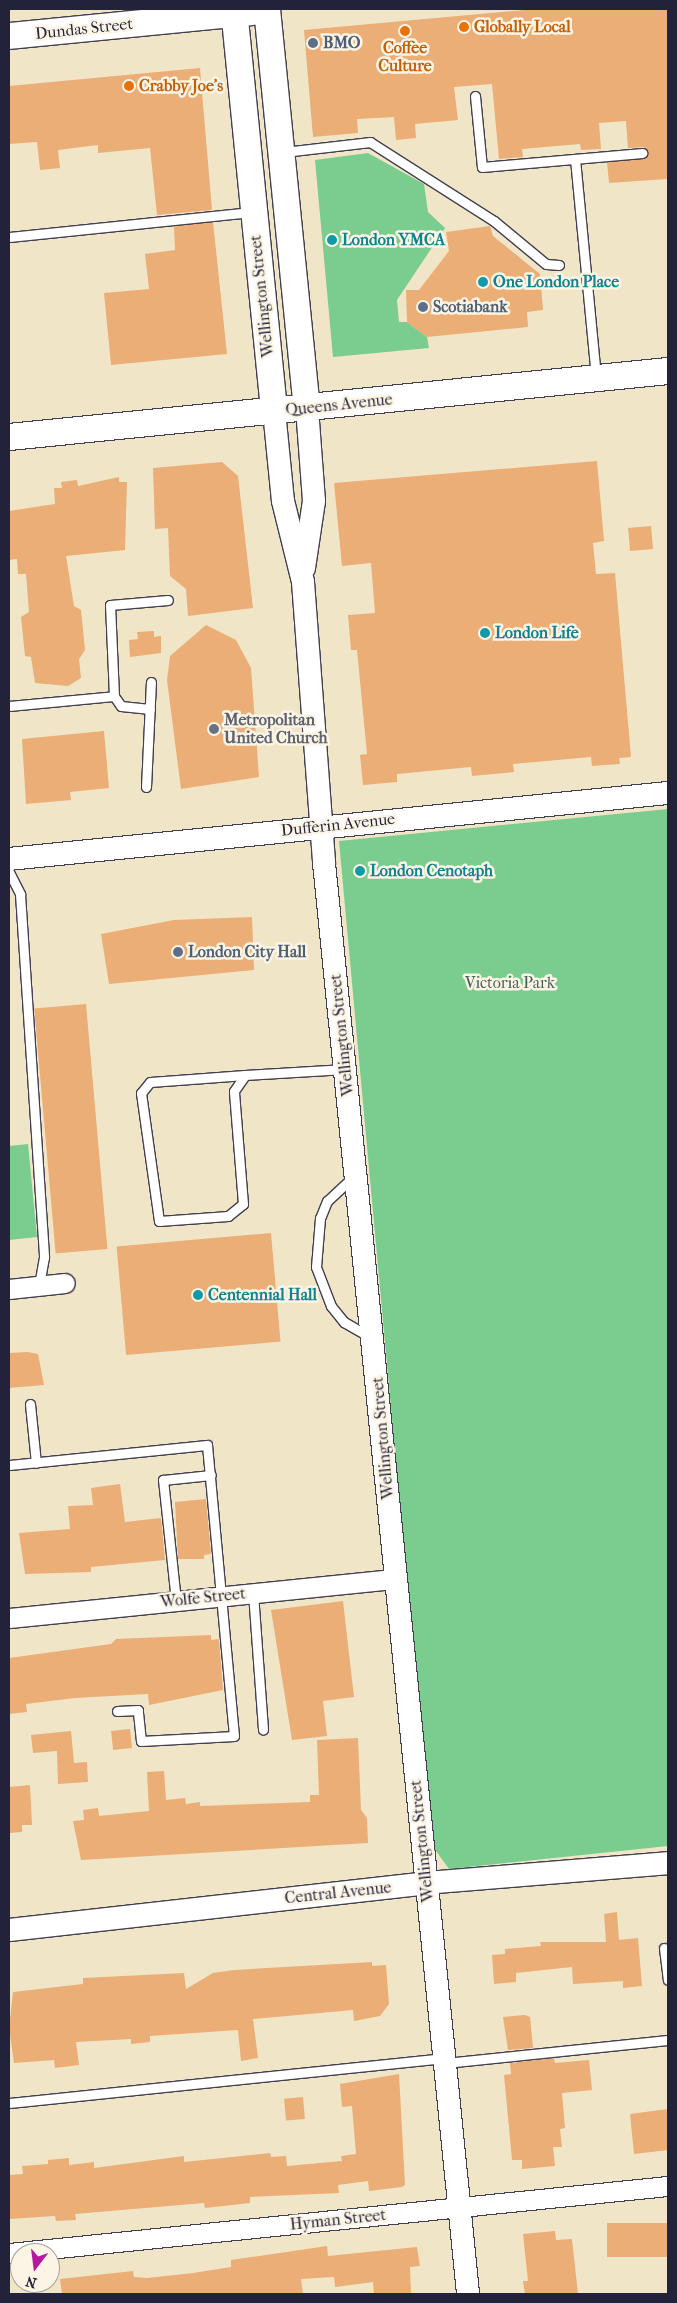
<!DOCTYPE html>
<html>
<head>
<meta charset="utf-8">
<style>
	body { margin:0 }
	#map { position:relative; width:677px; height:2303px; overflow:hidden; background:#f1e5c8; font-family:"IM FELL French Canon",serif }
	div>[style] { position:absolute }
	[style*='--x'] { left:calc(var(--x)*1px); top:calc(var(--y)*1px); width:calc(var(--w)*1px); rotate:calc(var(--a)*1deg) }
	.green>* { inset:0; background:#7acc8f }
	.building>* { inset:0; background:#eaae76; transform-origin:0 0 }
	.roads { filter:drop-shadow(1px 0 #413f50) drop-shadow(-1px 0 #413f50) drop-shadow(0 1px #413f50) drop-shadow(0 -1px #413f50) }
	.service>* { height:9px; margin:-4.5px; padding:0 4.5px; transform-origin:4.5px; border-radius:4.5px; background:#fff }
	.minor>* { height:19px; margin:-9.5px; padding:0 9.5px; transform-origin:9.5px; border-radius:9.5px; background:#fff }
	.tertiary>* { height:22px; margin:-11px; padding:0 11px; transform-origin:11px; border-radius:11px; background:#fff }
	.secondary>* { height:26px; margin:-13px; padding:0 13px; transform-origin:13px; border-radius:13px; background:#fff }
	.dots>* { width:14px; height:14px; translate:-50% -50%; box-sizing:border-box; border:2px solid #fcf5e5; border-radius:50% }
	span { translate:-50% -50%; white-space:nowrap; text-align:center; line-height:1.15; -webkit-text-stroke:5px #fcf5e5; paint-order:stroke }
	.food-label { font-size:16px; color:#c56008; font-weight:700 }
	.left { translate:0 -50%; text-align:left }
	.street-label { font-size:16px; color:#22223b }
	.service-label { font-size:16px; color:#4e5e75; font-weight:700 }
	.culture-label { font-size:16px; color:#0d838f; font-weight:700 }
	.worship-label { font-size:16px; color:#5b616d; font-weight:700 }
	.park-label { font-size:16px; color:#415e58 }
	.frame { position:absolute; inset:0; border:10px solid #22223b; pointer-events:none }
	.north { position:absolute; left:10px; top:2243px; width:50px; height:50px; box-sizing:border-box; background:#fcf5e5; border:1px solid #a5a1a1; border-radius:50%; rotate:195deg; font-size:14px; font-weight:700; line-height:20px; text-align:center; color:#22223b }
	.north::after { content:''; display:block; margin:auto; width:18px; height:22px; background:#b5179e; clip-path:polygon(50% 0,100% 100%,50% 72%,0 100%) }
</style>
</head>
<body>
<div id="map">
	<div class="green">
		<div style="clip-path:polygon(368px 153px,424px 184px,428px 212px,445px 228px,397px 300px,399px 322px,407px 322px,427px 337px,429px 348px,333px 357px,315px 160px)"></div>
		<div style="clip-path:polygon(668px 809px,668px 1846px,449px 1869px,431px 1844px,339px 841px)"></div>
		<div style="clip-path:polygon(28px 1144px,37px 1237px,9px 1240px,9px 1146px)"></div>
	</div>
	<div class="building">
		<div style="clip-path:polygon(535px 9px,668px 9px,667px 179px,609px 183px,607px 162px,648px 155px,644px 147px,628px 148px,626px 121px,599px 123px,601px 149px,581px 150px,580px 144px,522px 149px,523px 157px,499px 159px,492px 84px,454px 87px,458px 120px,415px 124px,416px 138px,396px 140px,394px 117px,357px 119px,358px 133px,313px 137px,304px 30px)"></div>
		<div style="clip-path:polygon(200px 68px,212px 210px,157px 215px,150px 148px,98px 153px,98px 145px,58px 150px,60px 168px,40px 170px,37px 142px,9px 144px,9px 86px)"></div>
		<div style="clip-path:polygon(213px 222px,227px 354px,111px 365px,104px 293px,149px 289px,145px 254px,175px 250px,174px 226px)"></div>
		<div style="clip-path:polygon(490px 226px,493px 236px,540px 274px,543px 310px,527px 312px,528px 327px,427px 337px,407px 322px,406px 290px,419px 290px,449px 251px,446px 232px)"></div>
		<div style="clip-path:polygon(597px 461px,604px 541px,593px 543px,596px 574px,615px 573px,631px 757px,619px 758px,620px 764px,592px 766px,591px 757px,513px 764px,514px 772px,472px 776px,471px 767px,397px 774px,397px 782px,363px 785px,360px 755px,367px 754px,357px 650px,351px 650px,348px 615px,375px 613px,371px 563px,342px 566px,334px 483px)"></div>
		<div style="clip-path:polygon(222px 462px,238px 476px,253px 608px,188px 616px,186px 589px,170px 576px,168px 528px,155px 529px,153px 468px)"></div>
		<div style="clip-path:polygon(119px 477px,119px 482px,127px 482px,125px 550px,66px 556px,74px 606px,81px 610px,85px 650px,79px 659px,81px 678px,68px 686px,35px 683px,31px 657px,25px 656px,21px 617px,29px 612px,26px 574px,18px 574px,17px 559px,9px 560px,9px 511px,55px 504px,54px 488px,62px 488px,61px 482px,77px 480px,78px 486px)"></div>
		<div style="left:651px;top:526px;width:23px;height:23px;rotate:85deg"></div>
		<div style="clip-path:polygon(206px 625px,236px 640px,251px 668px,259px 777px,181px 789px,167px 680px,170px 656px)"></div>
		<div style="clip-path:polygon(154px 631px,154px 637px,161px 636px,161px 653px,130px 657px,129px 640px,138px 639px,137px 632px)"></div>
		<div style="clip-path:polygon(104px 731px,109px 788px,70px 792px,71px 800px,26px 804px,22px 739px)"></div>
		<div style="clip-path:polygon(252px 917px,254px 970px,109px 984px,101px 934px,174px 920px)"></div>
		<div style="left:86px;top:1004px;width:246px;height:52px;rotate:85deg"></div>
		<div style="left:271px;top:1233px;width:109px;height:155px;rotate:85deg"></div>
		<div style="clip-path:polygon(27px 1352px,38px 1354px,44px 1385px,9px 1388px,9px 1353px)"></div>
		<div style="clip-path:polygon(120px 1484px,125px 1522px,161px 1518px,165px 1560px,91px 1567px,91px 1572px,25px 1574px,19px 1533px,70px 1529px,68px 1506px,93px 1505px,91px 1488px)"></div>
		<div style="clip-path:polygon(206px 1499px,211px 1554px,204px 1555px,204px 1559px,178px 1559px,175px 1502px)"></div>
		<div style="clip-path:polygon(343px 1601px,354px 1697px,323px 1701px,327px 1736px,292px 1740px,271px 1610px)"></div>
		<div style="clip-path:polygon(211px 1635px,211px 1640px,219px 1639px,223px 1690px,149px 1705px,148px 1694px,75px 1698px,26px 1704px,27px 1712px,9px 1714px,9px 1658px,111px 1644px,116px 1639px)"></div>
		<div style="left:130px;top:1729px;width:19px;height:19px;rotate:84deg"></div>
		<div style="clip-path:polygon(71px 1731px,74px 1763px,87px 1762px,88px 1782px,58px 1784px,57px 1751px,33px 1753px,31px 1735px)"></div>
		<div style="clip-path:polygon(358px 1738px,361px 1810px,367px 1818px,368px 1843px,81px 1860px,73px 1821px,84px 1820px,83px 1810px,98px 1808px,99px 1816px,149px 1811px,147px 1772px,164px 1771px,166px 1800px,185px 1798px,186px 1804px,200px 1802px,200px 1806px,310px 1802px,310px 1795px,319px 1795px,317px 1740px)"></div>
		<div style="clip-path:polygon(30px 1785px,32px 1825px,22px 1825px,22px 1832px,9px 1833px,9px 1787px)"></div>
		<div style="clip-path:polygon(617px 1912px,619px 1940px,638px 1938px,642px 1986px,623px 1988px,623px 1981px,573px 1984px,572px 1967px,516px 1973px,516px 1982px,494px 1984px,492px 1955px,505px 1954px,505px 1949px,541px 1946px,540px 1942px,606px 1942px,604px 1914px)"></div>
		<div style="clip-path:polygon(372px 1962px,372px 1966px,386px 1965px,389px 2004px,380px 2016px,354px 2021px,353px 2010px,253px 2019px,258px 2058px,241px 2061px,238px 2030px,150px 2036px,150px 2042px,131px 2044px,131px 2039px,76px 2042px,79px 2065px,55px 2068px,54px 2060px,14px 2063px,9px 2028px,13px 1992px,83px 1984px,83px 1978px,184px 1973px,186px 1989px,213px 1973px,234px 1970px)"></div>
		<div style="clip-path:polygon(525px 2015px,530px 2017px,533px 2048px,508px 2050px,503px 2017px)"></div>
		<div style="clip-path:polygon(554px 2058px,555px 2063px,589px 2060px,592px 2090px,562px 2093px,565px 2128px,560px 2129px,562px 2147px,553px 2147px,555px 2166px,522px 2169px,522px 2160px,512px 2160px,504px 2075px,511px 2074px,510px 2063px)"></div>
		<div style="clip-path:polygon(399px 2074px,405px 2185px,402px 2187px,369px 2191px,368px 2181px,338px 2185px,339px 2193px,250px 2197px,250px 2203px,205px 2208px,204px 2203px,75px 2214px,76px 2220px,56px 2221px,55px 2216px,9px 2219px,9px 2175px,23px 2174px,22px 2166px,48px 2164px,48px 2160px,69px 2158px,69px 2165px,94px 2162px,94px 2168px,184px 2156px,184px 2162px,270px 2153px,271px 2157px,286px 2156px,287px 2166px,342px 2161px,341px 2156px,356px 2154px,352px 2106px,342px 2107px,340px 2084px)"></div>
		<div style="left:303px;top:2097px;width:22px;height:19px;rotate:85deg"></div>
		<div style="clip-path:polygon(668px 2109px,668px 2150px,634px 2154px,630px 2114px)"></div>
		<div style="left:668px;top:2223px;width:34px;height:61px;rotate:90deg"></div>
		<div style="clip-path:polygon(555px 2231px,556px 2240px,572px 2239px,578px 2294px,525px 2294px,523px 2281px,528px 2281px,523px 2234px)"></div>
		<div style="clip-path:polygon(327px 2246px,328px 2256px,417px 2247px,420px 2266px,410px 2267px,411px 2294px,374px 2294px,373px 2282px,335px 2287px,334px 2277px,301px 2279px,303px 2294px,62px 2294px,60px 2279px,133px 2271px,134px 2277px,147px 2278px,193px 2273px,231px 2267px,231px 2260px)"></div>
	</div>
	<div class="roads">
		<div class="service">
			<div style="--x:475;--y:96;--w:71;--a:84.4"></div>
			<div style="--x:482;--y:167;--w:161;--a:-5"></div>
			<div style="--x:284;--y:152;--w:87;--a:-6.6"></div>
			<div style="--x:370;--y:142;--w:147;--a:32.5"></div>
			<div style="--x:494;--y:221;--w:67;--a:39.6"></div>
			<div style="--x:546;--y:264;--w:13;--a:4"></div>
			<div style="--x:575;--y:159;--w:219;--a:84.5"></div>
			<div style="--x:9;--y:237;--w:244;--a:-5.9"></div>
			<div style="--x:114;--y:696;--w:12;--a:55"></div>
			<div style="--x:121;--y:706;--w:29;--a:6"></div>
			<div style="--x:9;--y:706;--w:105;--a:-5.4"></div>
			<div style="--x:114;--y:696;--w:91;--a:-92.5"></div>
			<div style="--x:110;--y:605;--w:58;--a:-4.9"></div>
			<div style="--x:146;--y:787;--w:105;--a:-87.3"></div>
			<div style="--x:9;--y:872;--w:25;--a:63"></div>
			<div style="--x:20;--y:894;--w:364;--a:86.2"></div>
			<div style="--x:44;--y:1257;--w:28;--a:100"></div>
			<div style="--x:245;--y:1075;--w:95;--a:175.8"></div>
			<div style="--x:150;--y:1082;--w:14;--a:129"></div>
			<div style="--x:141;--y:1093;--w:129;--a:82"></div>
			<div style="--x:159;--y:1221;--w:69;--a:-4.1"></div>
			<div style="--x:228;--y:1216;--w:19;--a:-39"></div>
			<div style="--x:243;--y:1204;--w:113;--a:-94.6"></div>
			<div style="--x:234;--y:1091;--w:19;--a:-55"></div>
			<div style="--x:245;--y:1075;--w:100;--a:-3.4"></div>
			<div style="--x:354;--y:1176;--w:37;--a:137"></div>
			<div style="--x:327;--y:1201;--w:18;--a:112"></div>
			<div style="--x:320;--y:1218;--w:49;--a:94.7"></div>
			<div style="--x:316;--y:1267;--w:42;--a:69"></div>
			<div style="--x:331;--y:1306;--w:21;--a:51"></div>
			<div style="--x:344;--y:1322;--w:30;--a:30"></div>
			<div style="--x:30;--y:1404;--w:59;--a:84.2"></div>
			<div style="--x:9;--y:1465;--w:199;--a:-5.8"></div>
			<div style="--x:207;--y:1445;--w:292;--a:84.7"></div>
			<div style="--x:234;--y:1736;--w:93;--a:176.9"></div>
			<div style="--x:141;--y:1741;--w:31;--a:-96"></div>
			<div style="--x:138;--y:1710;--w:21;--a:177"></div>
			<div style="--x:253;--y:1593;--w:137;--a:85.8"></div>
			<div style="--x:176;--y:1601;--w:122;--a:-96.1"></div>
			<div style="--x:163;--y:1480;--w:48;--a:-5.9"></div>
			<div style="--x:664;--y:1948;--w:32;--a:83"></div>
			<div style="--x:445;--y:2063;--w:224;--a:-5.9"></div>
			<div style="--x:9;--y:2103;--w:436;--a:-5.9"></div>
		</div>
		<div class="minor">
			<div style="--x:9;--y:1289;--w:56;--a:-6.1"></div>
			<div style="--x:9;--y:1618;--w:389;--a:-5.8"></div>
			<div style="--x:9;--y:2253;--w:662;--a:-5.81"></div>
		</div>
		<div class="tertiary">
			<div style="--x:274;--y:411;--w:90;--a:84.3"></div>
			<div style="--x:283;--y:501;--w:83;--a:76.1"></div>
			<div style="--x:303;--y:582;--w:282;--a:85.7"></div>
			<div style="--x:324;--y:863;--w:1438;--a:84.25"></div>
			<div style="--x:304;--y:568;--w:68;--a:-81.5"></div>
			<div style="--x:314;--y:501;--w:93;--a:-94.3"></div>
			<div style="--x:9;--y:859;--w:662;--a:-5.72"></div>
			<div style="--x:9;--y:1930;--w:420;--a:-6.4"></div>
			<div style="--x:426;--y:1883;--w:243;--a:-4.7"></div>
		</div>
		<div class="secondary">
			<div style="--x:234;--y:9;--w:404;--a:84.3"></div>
			<div style="--x:267;--y:9;--w:401;--a:84.3"></div>
			<div style="--x:9;--y:36;--w:244;--a:-5.6"></div>
			<div style="--x:9;--y:437;--w:662;--a:-5.72"></div>
		</div>
	</div>
	<div class="dots">
		<div style="left:464px;top:27px;background:#e8710a"></div>
		<div style="left:405px;top:31px;background:#e8710a"></div>
		<div style="left:313px;top:43px;background:#5c6f8a"></div>
		<div style="left:129px;top:86px;background:#e8710a"></div>
		<div style="left:332px;top:240px;background:#0f9aa8"></div>
		<div style="left:483px;top:282px;background:#0f9aa8"></div>
		<div style="left:423px;top:307px;background:#5c6f8a"></div>
		<div style="left:485px;top:633px;background:#0f9aa8"></div>
		<div style="left:214px;top:729px;background:#6b7280"></div>
		<div style="left:360px;top:871px;background:#0f9aa8"></div>
		<div style="left:178px;top:952px;background:#5c6f8a"></div>
		<div style="left:198px;top:1295px;background:#0f9aa8"></div>
	</div>
	<div class="food-label">
		<span class="left" style="left:474px;top:27px">Globally Local</span>
		<span style="left:405px;top:57px">Coffee<br>Culture</span>
		<span class="left" style="left:139px;top:86px">Crabby Joe's</span>
	</div>
	<div class="street-label">
		<span style="left:84px;top:29px;rotate:-6deg">Dundas Street</span>
		<span style="left:262px;top:296px;rotate:-96deg">Wellington Street</span>
		<span style="left:339px;top:405px;rotate:-6deg">Queens Avenue</span>
		<span style="left:338px;top:825px;rotate:-6deg">Dufferin Avenue</span>
		<span style="left:342px;top:1035px;rotate:-96deg">Wellington Street</span>
		<span style="left:383px;top:1438px;rotate:-95deg">Wellington Street</span>
		<span style="left:203px;top:1598px;rotate:-6deg">Wolfe Street</span>
		<span style="left:422px;top:1841px;rotate:-96deg">Wellington Street</span>
		<span style="left:338px;top:1893px;rotate:-6deg">Central Avenue</span>
		<span style="left:338px;top:2220px;rotate:-6deg">Hyman Street</span>
	</div>
	<div class="service-label">
		<span class="left" style="left:323px;top:43px">BMO</span>
		<span class="left" style="left:433px;top:307px">Scotiabank</span>
		<span class="left" style="left:188px;top:952px">London City Hall</span>
	</div>
	<div class="culture-label">
		<span class="left" style="left:342px;top:240px">London YMCA</span>
		<span class="left" style="left:493px;top:282px">One London Place</span>
		<span class="left" style="left:495px;top:633px">London Life</span>
		<span class="left" style="left:370px;top:871px">London Cenotaph</span>
		<span class="left" style="left:208px;top:1295px">Centennial Hall</span>
	</div>
	<div class="worship-label">
		<span class="left" style="left:224px;top:729px">Metropolitan<br>United Church</span>
	</div>
	<div class="park-label">
		<span style="left:510px;top:983px">Victoria Park</span>
	</div>
	<div class="frame"></div>
	<div class="north">N</div>
</div>
</body>
</html>
